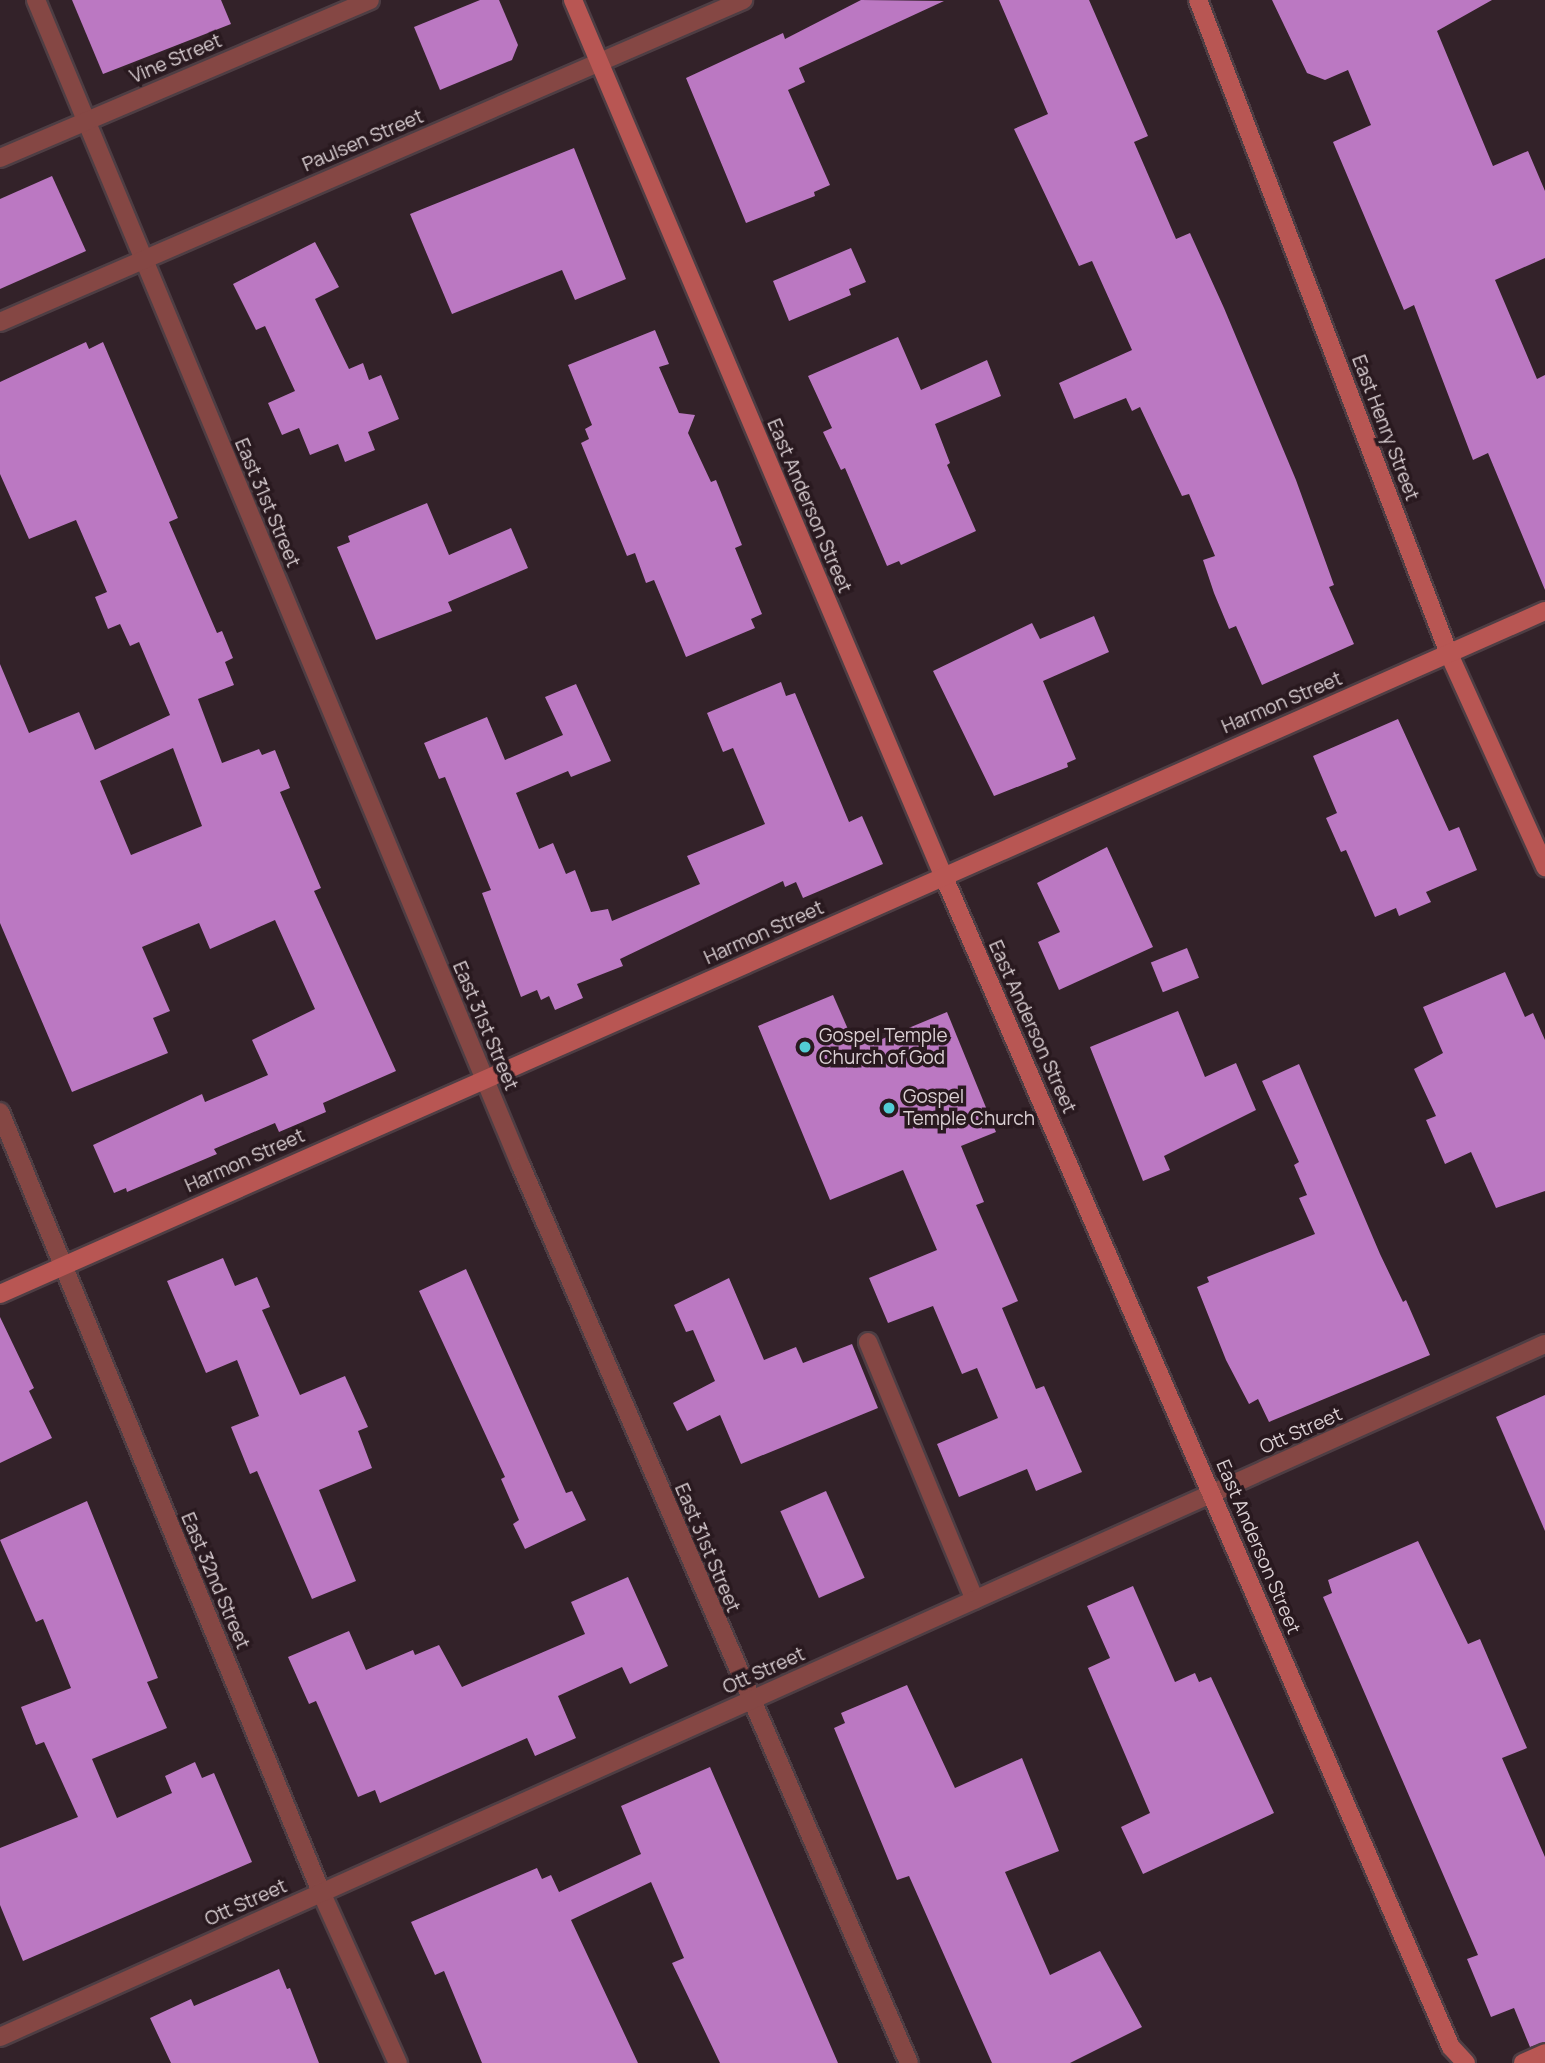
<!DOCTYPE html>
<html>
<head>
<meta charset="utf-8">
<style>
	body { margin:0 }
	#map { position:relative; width:1545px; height:2063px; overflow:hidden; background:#332229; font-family:Manrope,sans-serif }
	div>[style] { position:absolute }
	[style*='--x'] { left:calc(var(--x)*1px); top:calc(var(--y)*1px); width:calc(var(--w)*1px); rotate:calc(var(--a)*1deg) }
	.building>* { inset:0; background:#bb78c2; transform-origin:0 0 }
	.roads { filter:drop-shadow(2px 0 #4e3e44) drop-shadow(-2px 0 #4e3e44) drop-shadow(0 2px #4e3e44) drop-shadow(0 -2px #4e3e44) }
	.minor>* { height:18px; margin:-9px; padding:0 9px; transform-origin:9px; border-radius:9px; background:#854744 }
	.tertiary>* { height:18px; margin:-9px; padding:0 9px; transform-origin:9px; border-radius:9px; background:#854744 }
	.secondary>* { height:18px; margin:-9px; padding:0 9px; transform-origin:9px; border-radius:9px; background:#b85653 }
	.dots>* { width:19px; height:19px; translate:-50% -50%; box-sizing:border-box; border:4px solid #29191f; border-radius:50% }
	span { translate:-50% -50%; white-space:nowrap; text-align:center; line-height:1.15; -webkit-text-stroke:7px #29191f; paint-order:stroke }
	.street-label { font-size:19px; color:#dbd0d4 }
	.poi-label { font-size:19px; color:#dbd0d4 }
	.left { translate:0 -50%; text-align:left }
</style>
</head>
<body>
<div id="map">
	<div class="building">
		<div style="clip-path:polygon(72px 0,221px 0,231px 24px,103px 74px)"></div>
		<div style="clip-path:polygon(480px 0,499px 0,518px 45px,512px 60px,440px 90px,414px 27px)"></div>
		<div style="clip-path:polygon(861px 0,944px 1px,799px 68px,805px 82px,788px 90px,830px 185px,814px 192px,815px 196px,746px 223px,686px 78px,783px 33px,785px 39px)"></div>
		<div style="clip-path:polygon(999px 0,1089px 0,1148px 136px,1134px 142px,1176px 239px,1190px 233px,1224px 308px,1296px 480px,1334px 585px,1329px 587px,1354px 644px,1262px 685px,1236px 626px,1229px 629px,1214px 593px,1203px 560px,1215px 556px,1189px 494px,1182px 496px,1140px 407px,1132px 411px,1126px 398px,1074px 419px,1059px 383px,1132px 350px,1092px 261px,1079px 266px,1014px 129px,1048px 114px)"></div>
		<div style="clip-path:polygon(1272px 0,1492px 0,1437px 31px,1493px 166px,1528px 151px,1545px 191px,1545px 258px,1495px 280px,1537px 379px,1545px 375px,1545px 590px,1488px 453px,1473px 460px,1414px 305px,1404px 310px,1333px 142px,1371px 125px,1348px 70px,1325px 80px,1307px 73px)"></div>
		<div style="clip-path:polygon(574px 148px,626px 279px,575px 300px,562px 270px,452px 314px,410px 214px)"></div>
		<div style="clip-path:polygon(52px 176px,86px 251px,0 289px,0 199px)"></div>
		<div style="clip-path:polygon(315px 242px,339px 287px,315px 299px,349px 369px,363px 363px,369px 380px,381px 375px,399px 419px,368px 432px,375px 450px,345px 462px,338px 444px,310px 455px,299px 428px,282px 435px,268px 403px,295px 391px,265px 326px,256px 330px,233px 284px)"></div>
		<div style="clip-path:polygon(851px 248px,866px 282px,849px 289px,851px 295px,789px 321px,773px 281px)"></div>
		<div style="clip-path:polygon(655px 330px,669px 364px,659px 367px,679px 413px,695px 415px,688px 433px,711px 482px,716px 480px,742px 545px,735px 548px,762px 614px,751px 619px,755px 628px,686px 657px,654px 580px,646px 583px,635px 553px,627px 556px,581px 443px,589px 439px,585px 429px,592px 425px,568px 365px)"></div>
		<div style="clip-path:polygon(898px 337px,921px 390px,987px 360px,1001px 396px,935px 424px,950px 463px,947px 465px,976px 531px,901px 565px,899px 561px,887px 566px,845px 468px,841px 470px,823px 432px,832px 428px,808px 376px)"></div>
		<div style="clip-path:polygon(evenodd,86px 342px,89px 349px,103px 342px,178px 518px,169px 522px,217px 633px,222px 631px,233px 658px,225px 662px,234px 685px,198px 699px,222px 763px,259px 749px,262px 755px,275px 750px,290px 788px,280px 792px,321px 888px,314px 891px,396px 1071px,323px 1103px,326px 1112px,279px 1132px,275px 1123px,214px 1149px,217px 1154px,127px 1192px,126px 1188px,114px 1193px,93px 1145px,202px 1094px,205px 1102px,268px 1075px,252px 1040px,315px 1009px,275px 920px,210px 949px,199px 923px,142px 947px,170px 1011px,153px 1018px,168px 1053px,72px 1092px,0 923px,0 664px,29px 733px,79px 712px,95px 750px,170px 715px,139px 642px,130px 646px,120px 624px,108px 629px,95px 597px,107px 592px,76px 520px,29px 539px,0 474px,0 382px,86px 342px,173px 748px,202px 826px,131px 855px,100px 781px,173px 748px)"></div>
		<div style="clip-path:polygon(427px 503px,449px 555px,511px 528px,528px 568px,448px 602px,452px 611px,376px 640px,337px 547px,350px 542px,348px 536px)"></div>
		<div style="clip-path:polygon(1094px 616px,1109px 652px,1043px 681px,1076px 759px,1067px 763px,1068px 767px,994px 796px,933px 671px,1032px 623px,1040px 639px)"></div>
		<div style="clip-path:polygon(781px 682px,786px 696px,795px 693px,849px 822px,862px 816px,883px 864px,803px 898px,796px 882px,785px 887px,783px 881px,620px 959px,623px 966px,577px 984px,583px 998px,555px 1010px,549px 996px,541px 1000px,537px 990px,521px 997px,482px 893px,491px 890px,445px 777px,439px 779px,424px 743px,487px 717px,505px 760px,563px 735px,545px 697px,576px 684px,611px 761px,571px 777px,568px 771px,516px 793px,539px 849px,553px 843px,566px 874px,575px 870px,591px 912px,608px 909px,612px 921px,700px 884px,687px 856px,765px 824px,733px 748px,723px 752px,707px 713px)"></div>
		<div style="clip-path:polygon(1398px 719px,1449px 831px,1459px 827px,1477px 870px,1426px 892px,1431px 902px,1399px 916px,1396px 908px,1375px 917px,1346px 850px,1341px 852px,1326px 818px,1337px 813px,1313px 756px)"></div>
		<div style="clip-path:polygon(1107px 847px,1153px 947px,1059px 990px,1038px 942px,1060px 932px,1037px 883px)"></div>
		<div style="left:1187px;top:948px;width:32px;height:39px;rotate:68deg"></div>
		<div style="clip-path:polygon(1505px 972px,1525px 1017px,1533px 1013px,1545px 1040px,1545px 1191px,1496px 1208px,1471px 1152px,1445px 1164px,1426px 1120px,1436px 1116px,1414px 1069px,1443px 1053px,1423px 1007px)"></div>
		<div style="clip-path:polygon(833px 995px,854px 1043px,873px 1036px,875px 1042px,947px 1012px,996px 1132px,961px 1146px,984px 1202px,976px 1205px,1018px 1301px,1002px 1308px,1036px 1389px,1044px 1386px,1082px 1472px,1036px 1491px,1027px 1469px,959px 1497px,937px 1444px,998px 1418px,977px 1368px,962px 1374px,933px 1306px,888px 1323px,869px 1278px,937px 1250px,903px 1170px,830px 1200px,758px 1026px)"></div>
		<div style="clip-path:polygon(1178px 1011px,1205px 1077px,1236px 1063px,1256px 1110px,1164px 1156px,1170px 1170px,1143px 1181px,1090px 1047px)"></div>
		<div style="clip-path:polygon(1299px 1064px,1380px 1254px,1403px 1302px,1406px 1300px,1430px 1355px,1269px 1422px,1258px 1399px,1249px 1404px,1226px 1360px,1197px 1287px,1209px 1282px,1207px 1277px,1315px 1234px,1299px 1198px,1307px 1195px,1294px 1165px,1299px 1162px,1262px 1081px)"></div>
		<div style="clip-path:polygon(223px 1258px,235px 1286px,257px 1277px,270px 1307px,262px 1310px,300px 1395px,345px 1376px,368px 1427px,358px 1431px,372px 1468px,319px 1490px,356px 1581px,312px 1599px,257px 1471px,250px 1474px,231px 1427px,259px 1416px,237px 1360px,206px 1373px,167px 1281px)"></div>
		<div style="clip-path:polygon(466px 1269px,566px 1493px,572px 1491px,586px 1520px,525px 1549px,513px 1524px,519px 1520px,501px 1479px,505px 1477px,419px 1291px)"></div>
		<div style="clip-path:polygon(729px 1278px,764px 1360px,796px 1347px,803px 1363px,852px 1344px,878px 1408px,741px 1464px,720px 1415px,687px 1431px,673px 1403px,715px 1381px,693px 1330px,686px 1332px,674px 1305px)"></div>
		<div style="clip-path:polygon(0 1317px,34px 1388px,29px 1391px,52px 1438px,0 1463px)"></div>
		<div style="clip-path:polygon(1545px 1395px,1545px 1531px,1496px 1417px)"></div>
		<div style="left:826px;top:1491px;width:95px;height:50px;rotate:66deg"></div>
		<div style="clip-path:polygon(87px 1501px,158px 1678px,147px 1682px,167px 1728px,92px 1759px,117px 1818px,172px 1793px,165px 1776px,195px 1762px,202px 1778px,214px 1773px,252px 1862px,23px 1961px,0 1905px,0 1848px,78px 1817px,44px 1742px,36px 1745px,21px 1707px,71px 1688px,43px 1619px,36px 1622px,0 1540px)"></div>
		<div style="clip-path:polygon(1418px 1541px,1468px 1644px,1480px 1639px,1527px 1748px,1502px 1758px,1545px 1857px,1545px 2042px,1530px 2047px,1514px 2008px,1491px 2017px,1467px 1959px,1478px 1955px,1323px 1597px,1332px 1593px,1328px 1580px)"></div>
		<div style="clip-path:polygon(628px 1577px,668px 1666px,630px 1684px,622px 1667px,558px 1696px,576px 1738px,535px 1756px,527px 1738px,380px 1803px,375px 1790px,358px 1797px,316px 1701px,309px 1704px,288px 1657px,349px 1631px,366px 1670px,413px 1650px,415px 1655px,439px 1645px,462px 1687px,585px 1634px,571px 1602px)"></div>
		<div style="clip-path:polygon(1133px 1586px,1175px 1682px,1195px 1673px,1199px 1682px,1211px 1677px,1274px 1813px,1143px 1874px,1121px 1827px,1150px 1813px,1088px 1668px,1110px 1658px,1087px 1606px)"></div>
		<div style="clip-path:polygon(907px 1685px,955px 1788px,1022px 1758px,1059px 1851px,1005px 1872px,1050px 1975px,1100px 1951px,1142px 2027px,1070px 2063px,992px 2063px,909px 1876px,897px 1880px,834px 1728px,845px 1723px,841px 1713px)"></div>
		<div style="clip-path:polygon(710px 1767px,838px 2063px,720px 2063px,672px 1963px,684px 1958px,651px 1882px,571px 1920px,638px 2063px,482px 2063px,444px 1971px,435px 1975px,411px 1922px,537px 1868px,542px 1879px,551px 1875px,559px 1892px,641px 1854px,621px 1806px)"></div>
		<div style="clip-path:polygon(279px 1969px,287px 1989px,290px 1988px,319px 2063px,171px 2063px,150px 2018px,191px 1999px,194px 2006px)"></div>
	</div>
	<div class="roads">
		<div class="minor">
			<div style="--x:36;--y:0;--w:1263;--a:67.42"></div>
			<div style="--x:521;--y:1166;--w:977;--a:66.61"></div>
			<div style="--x:0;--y:158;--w:402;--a:-23.1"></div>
			<div style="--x:0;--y:1112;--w:843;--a:67.63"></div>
			<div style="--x:321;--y:1892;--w:188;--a:65.8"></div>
			<div style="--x:868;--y:1342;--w:279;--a:67.5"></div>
			<div style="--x:0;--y:2037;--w:1693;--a:-24.16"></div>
		</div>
		<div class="tertiary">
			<div style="--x:0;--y:322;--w:810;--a:-23.43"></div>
		</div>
		<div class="secondary">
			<div style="--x:573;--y:0;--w:950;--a:67.08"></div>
			<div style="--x:943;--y:875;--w:1277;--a:66.57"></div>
			<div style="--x:1451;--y:2047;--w:22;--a:47"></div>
			<div style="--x:1198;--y:0;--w:701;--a:69"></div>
			<div style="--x:1449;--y:654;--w:234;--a:65.7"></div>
			<div style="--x:0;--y:1294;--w:1689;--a:-23.85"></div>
			<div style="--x:1523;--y:2063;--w:24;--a:-24"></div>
		</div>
	</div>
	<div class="dots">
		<div style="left:805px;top:1047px;background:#52ccd5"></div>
		<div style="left:889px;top:1108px;background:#52ccd5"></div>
	</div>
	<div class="street-label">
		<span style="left:176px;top:59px;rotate:-23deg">Vine Street</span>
		<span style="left:363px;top:141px;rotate:-23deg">Paulsen Street</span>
		<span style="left:1385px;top:428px;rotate:69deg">East Henry Street</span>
		<span style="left:267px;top:503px;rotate:67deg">East 31st Street</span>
		<span style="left:809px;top:506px;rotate:67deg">East Anderson Street</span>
		<span style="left:1282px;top:703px;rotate:-23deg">Harmon Street</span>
		<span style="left:764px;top:933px;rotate:-24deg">Harmon Street</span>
		<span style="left:485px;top:1026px;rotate:67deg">East 31st Street</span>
		<span style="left:1032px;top:1027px;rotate:66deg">East Anderson Street</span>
		<span style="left:245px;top:1161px;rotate:-24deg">Harmon Street</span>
		<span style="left:1301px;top:1431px;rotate:-24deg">Ott Street</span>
		<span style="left:1258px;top:1547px;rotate:67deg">East Anderson Street</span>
		<span style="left:707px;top:1548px;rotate:67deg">East 31st Street</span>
		<span style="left:215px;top:1581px;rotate:67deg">East 32nd Street</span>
		<span style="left:764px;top:1671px;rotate:-24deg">Ott Street</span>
		<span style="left:246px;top:1903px;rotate:-24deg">Ott Street</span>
	</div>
	<div class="poi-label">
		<span class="left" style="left:819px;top:1047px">Gospel Temple<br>Church of God</span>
		<span class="left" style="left:903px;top:1108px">Gospel<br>Temple Church</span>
	</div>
</div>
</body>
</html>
